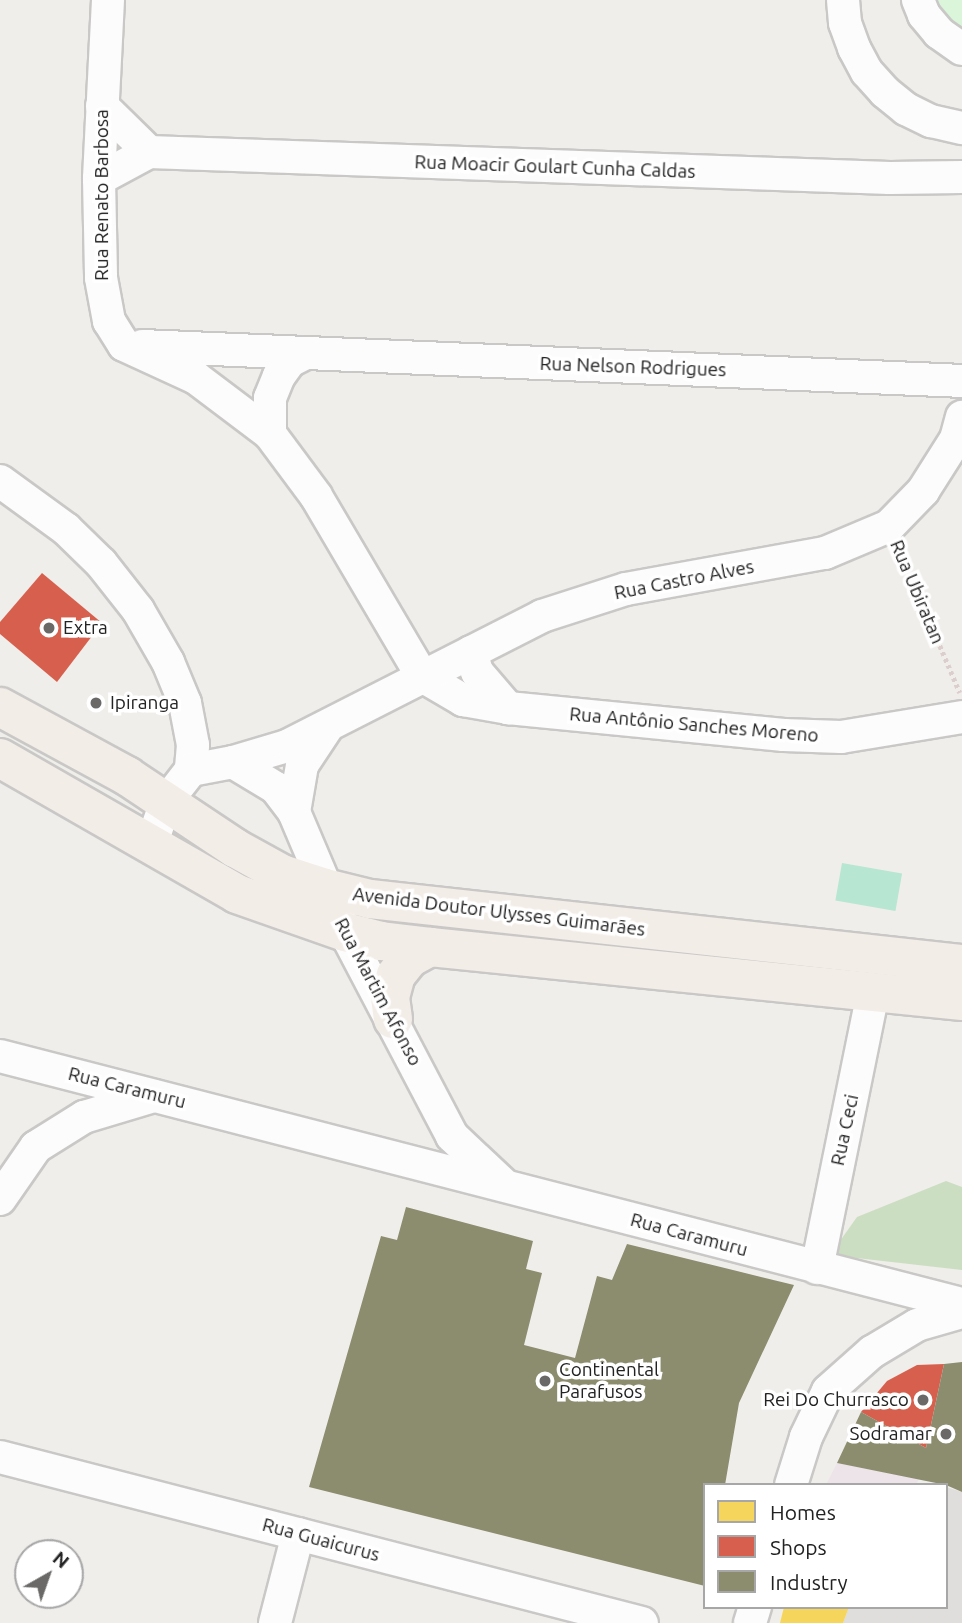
<!DOCTYPE html>
<html>
<head>
<meta charset="utf-8">
<style>
	body { margin:0 }
	#map { position:relative; width:962px; height:1623px; overflow:hidden; background:#f0eeeb; font-family:Ubuntu,sans-serif }
	div>[style] { position:absolute }
	[style*='--x'] { left:calc(var(--x)*1px); top:calc(var(--y)*1px); width:calc(var(--w)*1px); rotate:calc(var(--a)*1deg) }
	.residential>* { inset:0; background:#dfdedc }
	.industrial>* { inset:0; background:#ede4e9 }
	.forest>* { inset:0; background:#cbdec1 }
	.park>* { inset:0; background:#daf5da }
	.pitch>* { inset:0; background:#b7e6d2; transform-origin:0 0 }
	.homes>* { inset:0; background:#f6d55c }
	.shops>* { inset:0; background:#d6604d }
	.industry>* { inset:0; background:#8c8c6e }
	.path>* { height:4.5px; margin-top:-2.25px; transform-origin:0; background:repeating-linear-gradient(90deg,#dccecd 0 3.5px,transparent 0 7px) }
	.roads { filter:drop-shadow(2px 0 #c9c8c7) drop-shadow(-2px 0 #c9c8c7) drop-shadow(0 2px #c9c8c7) drop-shadow(0 -2px #c9c8c7) }
	.minor>* { height:32px; margin:-16px; padding:0 16px; transform-origin:16px; border-radius:16px; background:#fdfcfc }
	.major>* { height:38px; margin:-19px; padding:0 19px; transform-origin:19px; border-radius:19px; background:#f3ede7 }
	.dots>* { width:19px; height:19px; translate:-50% -50%; box-sizing:border-box; border:4px solid #fff; border-radius:50% }
	span { translate:-50% -50%; white-space:nowrap; text-align:center; line-height:1.15; -webkit-text-stroke:7px #fff; paint-order:stroke }
	.street-label { font-size:19px; color:#222 }
	.poi-label { font-size:19px; color:#222 }
	.left { translate:0 -50%; text-align:left }
	.right { translate:-100% -50%; text-align:right }
	.legend { position:absolute; left:703px; top:1483px; width:245px; height:126px; box-sizing:border-box; background:#fff; border:2px solid #a7a7a7; margin:0; padding:9px 12px; list-style:none; font-size:21px; color:#222 }
	.legend li { display:flex; align-items:center; gap:14px; height:35px }
	.legend b { width:35px; border:2px solid #a7a7a7 }
	.north { position:absolute; left:14px; top:1539px; width:70px; height:70px; box-sizing:border-box; background:#fff; border:2px solid #a7a7a7; border-radius:50%; rotate:40deg; font-size:19px; font-weight:700; line-height:28px; text-align:center; color:#222 }
	.north::after { content:''; display:block; margin:auto; width:24px; height:32px; background:#6a6968; clip-path:polygon(50% 0,100% 100%,50% 72%,0 100%) }
</style>
</head>
<body>
<div id="map">
	<div class="residential">
		<div style="clip-path:polygon(946px 1487px,962px 1492px,962px 1623px,843px 1623px,849px 1607px,946px 1607px)"></div>
	</div>
	<div class="industrial">
		<div style="clip-path:polygon(837px 1463px,919px 1479px,916px 1485px,826px 1485px)"></div>
	</div>
	<div class="forest">
		<div style="clip-path:polygon(946px 1181px,962px 1187px,962px 1270px,830px 1255px,857px 1217px)"></div>
	</div>
	<div class="park">
		<div style="clip-path:polygon(937px 0,962px 0,962px 29px,953px 23px)"></div>
	</div>
	<div class="pitch">
		<div style="left:842px;top:863px;width:61px;height:38px;rotate:10deg"></div>
	</div>
	<div class="homes">
		<div style="clip-path:polygon(784px 1607px,849px 1607px,843px 1623px,780px 1623px)"></div>
	</div>
	<div class="shops">
		<div style="clip-path:polygon(42px 573px,102px 623px,57px 682px,0 634px,0 622px)"></div>
		<div style="clip-path:polygon(944px 1364px,926px 1448px,861px 1412px,887px 1381px,917px 1365px)"></div>
	</div>
	<div class="industry">
		<div style="clip-path:polygon(406px 1207px,533px 1241px,526px 1269px,542px 1273px,524px 1345px,575px 1358px,597px 1276px,612px 1280px,627px 1244px,794px 1285px,739px 1403px,725px 1485px,705px 1485px,705px 1586px,309px 1487px,381px 1236px,397px 1240px)"></div>
		<div style="clip-path:polygon(962px 1362px,962px 1492px,946px 1485px,837px 1463px,861px 1412px,926px 1448px,944px 1364px)"></div>
	</div>
	<div class="path">
		<div style="--x:899;--y:549;--w:156;--a:67"></div>
	</div>
	<div class="roads">
		<div class="minor">
			<div style="--x:108;--y:0;--w:179;--a:92.9"></div>
			<div style="--x:99;--y:179;--w:99;--a:88.8"></div>
			<div style="--x:101;--y:278;--w:44;--a:79.5"></div>
			<div style="--x:109;--y:321;--w:28;--a:58"></div>
			<div style="--x:124;--y:345;--w:79;--a:24.6"></div>
			<div style="--x:196;--y:378;--w:93;--a:37.1"></div>
			<div style="--x:270;--y:434;--w:77;--a:53.4"></div>
			<div style="--x:316;--y:496;--w:209;--a:59.5"></div>
			<div style="--x:422;--y:676;--w:48;--a:30.3"></div>
			<div style="--x:463;--y:700;--w:46;--a:10.1"></div>
			<div style="--x:508;--y:708;--w:277;--a:5.6"></div>
			<div style="--x:784;--y:735;--w:57;--a:2"></div>
			<div style="--x:841;--y:737;--w:123;--a:-9.4"></div>
			<div style="--x:843;--y:0;--w:23;--a:85"></div>
			<div style="--x:845;--y:23;--w:27;--a:70"></div>
			<div style="--x:854;--y:48;--w:27;--a:62"></div>
			<div style="--x:867;--y:72;--w:27;--a:48"></div>
			<div style="--x:885;--y:92;--w:27;--a:39"></div>
			<div style="--x:906;--y:109;--w:28;--a:26"></div>
			<div style="--x:931;--y:121;--w:32;--a:13"></div>
			<div style="--x:918;--y:0;--w:16;--a:68"></div>
			<div style="--x:924;--y:15;--w:23;--a:50"></div>
			<div style="--x:939;--y:33;--w:28;--a:35"></div>
			<div style="--x:102;--y:106;--w:66;--a:44.4"></div>
			<div style="--x:99;--y:179;--w:57;--a:-28.4"></div>
			<div style="--x:149;--y:152;--w:741;--a:2.01"></div>
			<div style="--x:890;--y:178;--w:72;--a:-0.8"></div>
			<div style="--x:142;--y:346;--w:821;--a:2.44"></div>
			<div style="--x:270;--y:434;--w:36;--a:-90"></div>
			<div style="--x:270;--y:398;--w:24;--a:-68"></div>
			<div style="--x:279;--y:376;--w:19;--a:-54"></div>
			<div style="--x:290;--y:361;--w:16;--a:-27"></div>
			<div style="--x:0;--y:481;--w:82;--a:36"></div>
			<div style="--x:66;--y:529;--w:49;--a:44.2"></div>
			<div style="--x:101;--y:563;--w:60;--a:51.8"></div>
			<div style="--x:138;--y:610;--w:60;--a:60"></div>
			<div style="--x:168;--y:662;--w:44;--a:67.5"></div>
			<div style="--x:185;--y:703;--w:43;--a:79.2"></div>
			<div style="--x:193;--y:745;--w:25;--a:95"></div>
			<div style="--x:471;--y:652;--w:21;--a:73"></div>
			<div style="--x:477;--y:672;--w:48;--a:49.3"></div>
			<div style="--x:233;--y:762;--w:50;--a:31.2"></div>
			<div style="--x:276;--y:788;--w:30;--a:53"></div>
			<div style="--x:294;--y:812;--w:130;--a:67"></div>
			<div style="--x:345;--y:932;--w:230;--a:62.3"></div>
			<div style="--x:452;--y:1136;--w:69;--a:43.2"></div>
			<div style="--x:294;--y:812;--w:48;--a:-80.3"></div>
			<div style="--x:302;--y:765;--w:43;--a:-56.3"></div>
			<div style="--x:151;--y:845;--w:46;--a:-70.8"></div>
			<div style="--x:166;--y:802;--w:41;--a:-52"></div>
			<div style="--x:191;--y:770;--w:43;--a:-10.8"></div>
			<div style="--x:233;--y:762;--w:56;--a:-16.5"></div>
			<div style="--x:287;--y:746;--w:286;--a:-27"></div>
			<div style="--x:542;--y:616;--w:88;--a:-17.8"></div>
			<div style="--x:626;--y:589;--w:202;--a:-10.3"></div>
			<div style="--x:825;--y:553;--w:69;--a:-22.9"></div>
			<div style="--x:889;--y:526;--w:49;--a:-45.8"></div>
			<div style="--x:923;--y:491;--w:62;--a:-57.6"></div>
			<div style="--x:956;--y:439;--w:23;--a:-75"></div>
			<div style="--x:0;--y:1056;--w:993;--a:14.46"></div>
			<div style="--x:0;--y:1199;--w:63;--a:-55.3"></div>
			<div style="--x:36;--y:1147;--w:57;--a:-32"></div>
			<div style="--x:84;--y:1117;--w:73;--a:-16.7"></div>
			<div style="--x:817;--y:1268;--w:282;--a:-78.5"></div>
			<div style="--x:0;--y:1457;--w:663;--a:14.5"></div>
			<div style="--x:791;--y:1485;--w:50;--a:-72.6"></div>
			<div style="--x:806;--y:1437;--w:51;--a:-64.4"></div>
			<div style="--x:828;--y:1391;--w:59;--a:-41.6"></div>
			<div style="--x:872;--y:1352;--w:52;--a:-31"></div>
			<div style="--x:917;--y:1325;--w:47;--a:-16.1"></div>
			<div style="--x:275;--y:1623;--w:92;--a:-75.5"></div>
			<div style="--x:750;--y:1623;--w:17;--a:-73"></div>
		</div>
		<div class="major">
			<div style="--x:0;--y:707;--w:145;--a:28.5"></div>
			<div style="--x:127;--y:776;--w:130;--a:33.7"></div>
			<div style="--x:235;--y:848;--w:54;--a:29"></div>
			<div style="--x:282;--y:874;--w:45;--a:18"></div>
			<div style="--x:325;--y:888;--w:46;--a:13.7"></div>
			<div style="--x:370;--y:899;--w:596;--a:6.27"></div>
			<div style="--x:0;--y:758;--w:273;--a:29.8"></div>
			<div style="--x:237;--y:894;--w:114;--a:19.4"></div>
			<div style="--x:345;--y:932;--w:37;--a:14"></div>
			<div style="--x:381;--y:941;--w:49;--a:7"></div>
			<div style="--x:430;--y:947;--w:535;--a:5.8"></div>
			<div style="--x:393;--y:1019;--w:22;--a:-98"></div>
			<div style="--x:390;--y:997;--w:23;--a:-75"></div>
			<div style="--x:396;--y:975;--w:22;--a:-51"></div>
			<div style="--x:410;--y:958;--w:23;--a:-29"></div>
		</div>
	</div>
	<div class="dots">
		<div style="left:49px;top:628px;background:#6a6968"></div>
		<div style="left:96px;top:703px;background:#6a6968"></div>
		<div style="left:545px;top:1381px;background:#6a6968"></div>
		<div style="left:923px;top:1400px;background:#6a6968"></div>
		<div style="left:946px;top:1434px;background:#6a6968"></div>
	</div>
	<div class="street-label">
		<span style="left:555px;top:167px;rotate:2deg">Rua Moacir Goulart Cunha Caldas</span>
		<span style="left:102px;top:195px;rotate:-90deg">Rua Renato Barbosa</span>
		<span style="left:633px;top:367px;rotate:2deg">Rua Nelson Rodrigues</span>
		<span style="left:684px;top:580px;rotate:-11deg">Rua Castro Alves</span>
		<span style="left:917px;top:592px;rotate:67deg">Rua Ubiratan</span>
		<span style="left:694px;top:725px;rotate:5deg">Rua Antônio Sanches Moreno</span>
		<span style="left:499px;top:912px;rotate:7deg">Avenida Doutor Ulysses Guimarães</span>
		<span style="left:378px;top:992px;rotate:62deg">Rua Martim Afonso</span>
		<span style="left:127px;top:1088px;rotate:14deg">Rua Caramuru</span>
		<span style="left:845px;top:1130px;rotate:-78deg">Rua Ceci</span>
		<span style="left:689px;top:1235px;rotate:15deg">Rua Caramuru</span>
		<span style="left:321px;top:1540px;rotate:15deg">Rua Guaicurus</span>
	</div>
	<div class="poi-label">
		<span class="left" style="left:63px;top:628px">Extra</span>
		<span class="left" style="left:110px;top:703px">Ipiranga</span>
		<span class="left" style="left:559px;top:1381px">Continental<br>Parafusos</span>
		<span class="right" style="left:909px;top:1400px">Rei Do Churrasco</span>
		<span class="right" style="left:932px;top:1434px">Sodramar</span>
	</div>
	<ul class="legend">
	<li><b style="height:19px;background:#f6d55c"></b>Homes</li>
	<li><b style="height:19px;background:#d6604d"></b>Shops</li>
	<li><b style="height:19px;background:#8c8c6e"></b>Industry</li>
	</ul>
	<div class="north">N</div>
</div>
</body>
</html>
